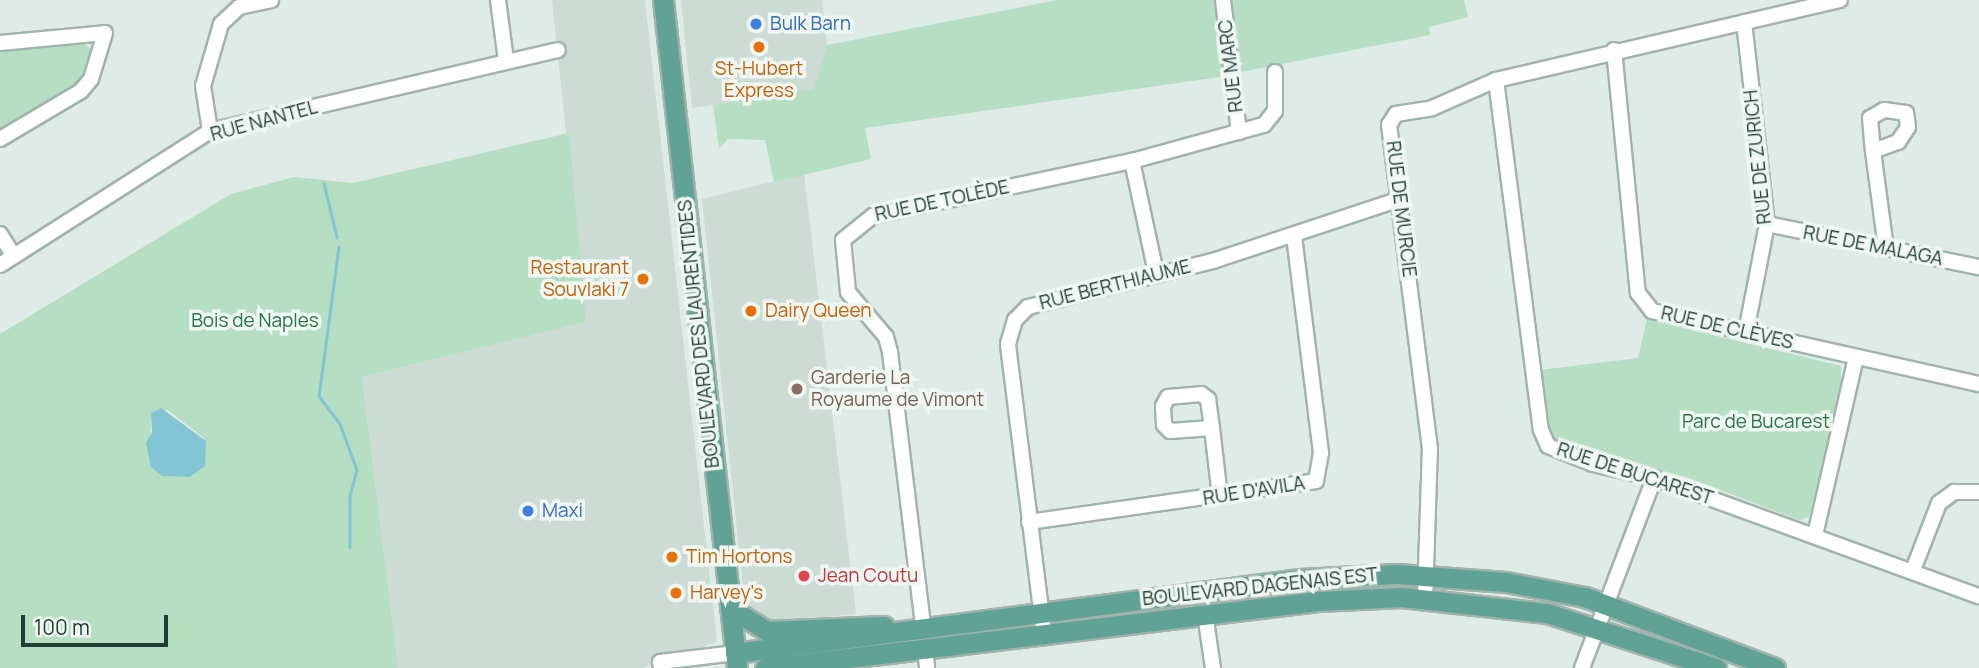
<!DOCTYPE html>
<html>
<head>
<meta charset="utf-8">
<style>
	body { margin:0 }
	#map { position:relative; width:1979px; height:668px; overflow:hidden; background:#deebe6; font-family:Manrope,sans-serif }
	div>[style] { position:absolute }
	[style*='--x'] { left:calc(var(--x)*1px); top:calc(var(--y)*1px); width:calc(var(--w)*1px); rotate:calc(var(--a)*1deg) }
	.built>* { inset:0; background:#cddbd5 }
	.green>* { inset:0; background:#b6dec2 }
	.water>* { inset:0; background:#83c5d4 }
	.stream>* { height:2.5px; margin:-1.25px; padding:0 1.25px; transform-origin:1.25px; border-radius:1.25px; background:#83c5d4 }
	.roads { filter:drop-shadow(2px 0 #a1b3ad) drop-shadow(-2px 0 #a1b3ad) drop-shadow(0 2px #a1b3ad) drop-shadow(0 -2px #a1b3ad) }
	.minor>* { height:14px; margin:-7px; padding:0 7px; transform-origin:7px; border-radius:7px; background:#fff }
	.major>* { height:19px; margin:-9.5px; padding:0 9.5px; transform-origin:9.5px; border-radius:9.5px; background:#60a394 }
	.dots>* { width:19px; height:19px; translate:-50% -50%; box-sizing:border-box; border:4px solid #eff7f3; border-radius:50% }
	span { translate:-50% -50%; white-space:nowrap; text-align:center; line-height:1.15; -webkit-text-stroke:7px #eff7f3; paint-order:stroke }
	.shop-label { font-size:19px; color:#366cbe }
	.left { translate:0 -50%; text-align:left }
	.street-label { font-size:19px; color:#1f3c35 }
	.food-label { font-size:19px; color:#c56008 }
	.right { translate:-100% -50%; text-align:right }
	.park-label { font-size:19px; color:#277447 }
	.education-label { font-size:19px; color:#785e54 }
	.health-label { font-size:19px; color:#be3a42 }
	.scale { position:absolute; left:21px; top:615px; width:147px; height:32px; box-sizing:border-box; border:4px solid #1f3c35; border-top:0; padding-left:9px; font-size:21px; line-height:24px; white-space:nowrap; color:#1f3c35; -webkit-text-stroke:5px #eff7f3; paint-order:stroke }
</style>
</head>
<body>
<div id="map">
	<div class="built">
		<div style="clip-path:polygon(552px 0,645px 0,717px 642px,642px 668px,398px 668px,362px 377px,586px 322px)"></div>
		<div style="clip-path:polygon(681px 0,822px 0,827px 45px,815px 89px,692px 108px)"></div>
		<div style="clip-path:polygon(804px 174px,856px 614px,763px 623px,745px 606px,702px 199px)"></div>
	</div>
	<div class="green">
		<div style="clip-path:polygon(1057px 0,1217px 0,1226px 76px,865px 128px,871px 159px,774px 182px,765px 140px,728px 139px,719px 149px,713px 105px,814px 89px,827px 45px)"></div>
		<div style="clip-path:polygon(1232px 0,1464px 0,1468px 17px,1429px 27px,1430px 35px,1241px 72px)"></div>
		<div style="clip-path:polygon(80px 40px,92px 50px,82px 80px,0 131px,0 50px)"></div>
		<div style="clip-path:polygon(evenodd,569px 133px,586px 322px,362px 377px,398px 668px,0 668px,0 334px,231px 194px,294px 177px,353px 183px,569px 133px,168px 410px,204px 438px,205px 466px,190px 477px,162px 476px,150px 452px,151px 413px,168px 410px)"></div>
		<div style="clip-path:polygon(1647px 319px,1841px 366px,1841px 392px,1809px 517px,1799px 520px,1686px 477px,1590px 454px,1552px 438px,1540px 370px,1638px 358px)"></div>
		<div style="clip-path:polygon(1367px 585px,1335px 590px,1056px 624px,1056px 618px,1298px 588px)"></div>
	</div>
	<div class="water">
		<div style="clip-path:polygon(161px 408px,206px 441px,205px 466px,190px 477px,162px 476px,151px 467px,146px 443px,152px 432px,151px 413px)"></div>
	</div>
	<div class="stream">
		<div style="--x:324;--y:183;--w:56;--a:76.5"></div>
		<div style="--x:339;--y:247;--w:150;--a:97.6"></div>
		<div style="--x:319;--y:396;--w:35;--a:53"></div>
		<div style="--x:340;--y:424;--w:49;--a:69.7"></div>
		<div style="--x:357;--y:470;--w:28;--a:105"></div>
		<div style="--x:350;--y:497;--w:50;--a:90"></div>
	</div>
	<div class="roads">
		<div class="minor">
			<div style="--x:498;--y:0;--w:62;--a:82.5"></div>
			<div style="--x:1223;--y:0;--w:133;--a:83.1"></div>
			<div style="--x:1744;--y:22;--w:203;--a:83.5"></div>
			<div style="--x:1767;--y:224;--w:110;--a:101"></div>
			<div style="--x:0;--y:43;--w:105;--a:-5.4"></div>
			<div style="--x:105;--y:33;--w:48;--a:106.9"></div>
			<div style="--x:91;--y:79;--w:16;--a:130"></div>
			<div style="--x:81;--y:91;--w:94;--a:149.3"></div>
			<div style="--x:1614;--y:50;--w:244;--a:84.4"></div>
			<div style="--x:1638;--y:293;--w:23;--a:52"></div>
			<div style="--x:1652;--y:311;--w:335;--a:12.6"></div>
			<div style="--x:1496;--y:80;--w:353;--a:82.7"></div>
			<div style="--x:1541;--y:430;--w:17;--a:66"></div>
			<div style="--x:1548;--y:446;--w:48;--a:21.8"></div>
			<div style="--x:1593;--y:464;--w:63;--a:12.9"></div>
			<div style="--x:1654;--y:478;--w:346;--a:20"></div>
			<div style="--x:210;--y:131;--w:46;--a:-98.8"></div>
			<div style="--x:203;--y:86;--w:65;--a:-73.8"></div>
			<div style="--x:221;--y:24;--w:25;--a:-43"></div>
			<div style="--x:239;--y:7;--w:33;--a:-12"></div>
			<div style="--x:1873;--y:151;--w:27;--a:-20"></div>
			<div style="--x:1898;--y:142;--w:18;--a:-56"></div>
			<div style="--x:1908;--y:127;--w:14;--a:-98"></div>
			<div style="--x:1906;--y:113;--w:22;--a:-172"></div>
			<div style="--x:1884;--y:110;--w:16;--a:150"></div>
			<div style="--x:1870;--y:118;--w:33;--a:85"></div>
			<div style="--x:1873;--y:151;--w:98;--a:82.4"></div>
			<div style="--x:1132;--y:161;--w:115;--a:77.9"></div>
			<div style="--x:1767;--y:224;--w:216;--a:11.5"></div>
			<div style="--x:0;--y:234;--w:26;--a:58"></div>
			<div style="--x:0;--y:265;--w:249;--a:-32.5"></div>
			<div style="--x:210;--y:131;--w:357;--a:-13.1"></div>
			<div style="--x:1212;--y:428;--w:42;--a:175.9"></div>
			<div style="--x:1170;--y:431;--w:8;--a:-135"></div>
			<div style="--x:1164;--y:425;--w:19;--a:-93"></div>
			<div style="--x:1163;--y:406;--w:10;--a:-61"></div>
			<div style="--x:1168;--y:397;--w:33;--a:-5"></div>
			<div style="--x:1201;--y:394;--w:9;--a:36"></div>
			<div style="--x:1208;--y:399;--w:29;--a:82"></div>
			<div style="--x:1212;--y:428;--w:69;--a:83.4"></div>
			<div style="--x:1029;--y:522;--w:290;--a:-8.1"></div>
			<div style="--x:1316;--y:481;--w:28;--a:-80"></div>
			<div style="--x:1321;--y:453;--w:219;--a:-97.1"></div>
			<div style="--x:1815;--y:535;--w:182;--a:-77"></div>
			<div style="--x:1913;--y:570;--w:72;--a:-68.8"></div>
			<div style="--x:1939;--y:503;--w:19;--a:-36"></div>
			<div style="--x:1954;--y:492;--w:25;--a:0"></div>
			<div style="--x:1425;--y:598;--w:149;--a:-88.1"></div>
			<div style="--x:1430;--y:449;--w:327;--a:-97.2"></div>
			<div style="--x:1389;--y:125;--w:13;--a:-58"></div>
			<div style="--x:1396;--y:114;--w:36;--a:-9"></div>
			<div style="--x:1432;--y:108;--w:70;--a:-23.6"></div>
			<div style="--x:1496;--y:80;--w:353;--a:-13.1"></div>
			<div style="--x:1205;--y:614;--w:55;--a:81.6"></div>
			<div style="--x:923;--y:625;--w:275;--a:-96.9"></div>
			<div style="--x:890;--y:352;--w:16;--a:-105"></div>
			<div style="--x:886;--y:337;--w:59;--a:-130.2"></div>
			<div style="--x:848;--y:292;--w:52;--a:-95.5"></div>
			<div style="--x:843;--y:240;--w:38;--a:-39"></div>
			<div style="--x:873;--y:216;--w:265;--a:-12"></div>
			<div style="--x:1132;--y:161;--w:137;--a:-15.3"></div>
			<div style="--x:1264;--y:125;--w:18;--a:-52"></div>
			<div style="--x:1275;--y:111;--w:39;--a:-90"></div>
			<div style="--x:1044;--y:634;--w:292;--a:-97.1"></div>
			<div style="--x:1008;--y:344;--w:25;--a:-74"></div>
			<div style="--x:1015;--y:320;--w:18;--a:-45"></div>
			<div style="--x:1028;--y:307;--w:191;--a:-14"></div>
			<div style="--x:1213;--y:261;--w:197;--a:-18.3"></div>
			<div style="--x:925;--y:648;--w:20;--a:84"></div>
			<div style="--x:661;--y:668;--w:6;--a:-99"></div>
			<div style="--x:660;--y:662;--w:76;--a:-6.8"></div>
			<div style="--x:1582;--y:668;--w:203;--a:-69.2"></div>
		</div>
		<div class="major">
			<div style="--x:663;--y:0;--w:672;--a:83.68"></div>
			<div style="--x:730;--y:608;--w:44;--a:31.9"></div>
			<div style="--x:767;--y:631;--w:117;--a:-2.4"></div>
			<div style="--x:735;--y:653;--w:570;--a:-7.46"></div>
			<div style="--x:1300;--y:579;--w:97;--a:-3"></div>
			<div style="--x:1397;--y:574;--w:109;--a:4.2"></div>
			<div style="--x:1506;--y:582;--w:80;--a:10.8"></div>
			<div style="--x:1585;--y:597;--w:203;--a:20.5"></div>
			<div style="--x:765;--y:668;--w:557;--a:-6.91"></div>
			<div style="--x:1318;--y:601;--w:83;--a:-2.8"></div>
			<div style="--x:1401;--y:597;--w:147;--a:6.3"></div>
			<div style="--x:1547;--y:613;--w:178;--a:18"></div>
		</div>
	</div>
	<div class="dots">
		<div style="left:756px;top:24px;background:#3f7fe0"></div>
		<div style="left:759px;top:47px;background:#e8710a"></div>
		<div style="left:643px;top:279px;background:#e8710a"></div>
		<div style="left:751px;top:311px;background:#e8710a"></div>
		<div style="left:797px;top:389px;background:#8d6e63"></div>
		<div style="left:528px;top:511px;background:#3f7fe0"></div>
		<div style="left:672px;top:557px;background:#e8710a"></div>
		<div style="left:804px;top:576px;background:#e0444e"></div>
		<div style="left:676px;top:593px;background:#e8710a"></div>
	</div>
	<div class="shop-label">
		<span class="left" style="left:770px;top:24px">Bulk Barn</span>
		<span class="left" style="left:542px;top:511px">Maxi</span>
	</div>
	<div class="street-label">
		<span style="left:1231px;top:66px;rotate:-97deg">RUE MARC</span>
		<span style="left:264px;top:121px;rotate:-15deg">RUE NANTEL</span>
		<span style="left:1758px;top:157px;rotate:-96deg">RUE DE ZURICH</span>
		<span style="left:942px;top:201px;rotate:-12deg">RUE DE TOLÈDE</span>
		<span style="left:1401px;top:209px;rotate:83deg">RUE DE MURCIE</span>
		<span style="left:1873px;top:246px;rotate:11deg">RUE DE MALAGA</span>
		<span style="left:1115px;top:285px;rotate:-14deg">RUE BERTHIAUME</span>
		<span style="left:1727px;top:328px;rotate:13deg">RUE DE CLÈVES</span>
		<span style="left:699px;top:334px;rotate:-96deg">BOULEVARD DES LAURENTIDES</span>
		<span style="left:1635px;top:474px;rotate:18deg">RUE DE BUCAREST</span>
		<span style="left:1254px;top:491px;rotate:-9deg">RUE D'AVILA</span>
		<span style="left:1260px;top:587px;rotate:-6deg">BOULEVARD DAGENAIS EST</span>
	</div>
	<div class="food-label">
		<span style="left:759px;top:80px">St-Hubert<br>Express</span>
		<span class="right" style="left:629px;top:279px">Restaurant<br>Souvlaki 7</span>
		<span class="left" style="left:765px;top:311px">Dairy Queen</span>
		<span class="left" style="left:686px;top:557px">Tim Hortons</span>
		<span class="left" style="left:690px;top:593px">Harvey's</span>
	</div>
	<div class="park-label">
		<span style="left:255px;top:321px">Bois de Naples</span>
		<span style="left:1756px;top:422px">Parc de Bucarest</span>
	</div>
	<div class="education-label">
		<span class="left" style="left:811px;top:389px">Garderie La<br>Royaume de Vimont</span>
	</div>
	<div class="health-label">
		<span class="left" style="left:818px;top:576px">Jean Coutu</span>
	</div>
	<div class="scale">100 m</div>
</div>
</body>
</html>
